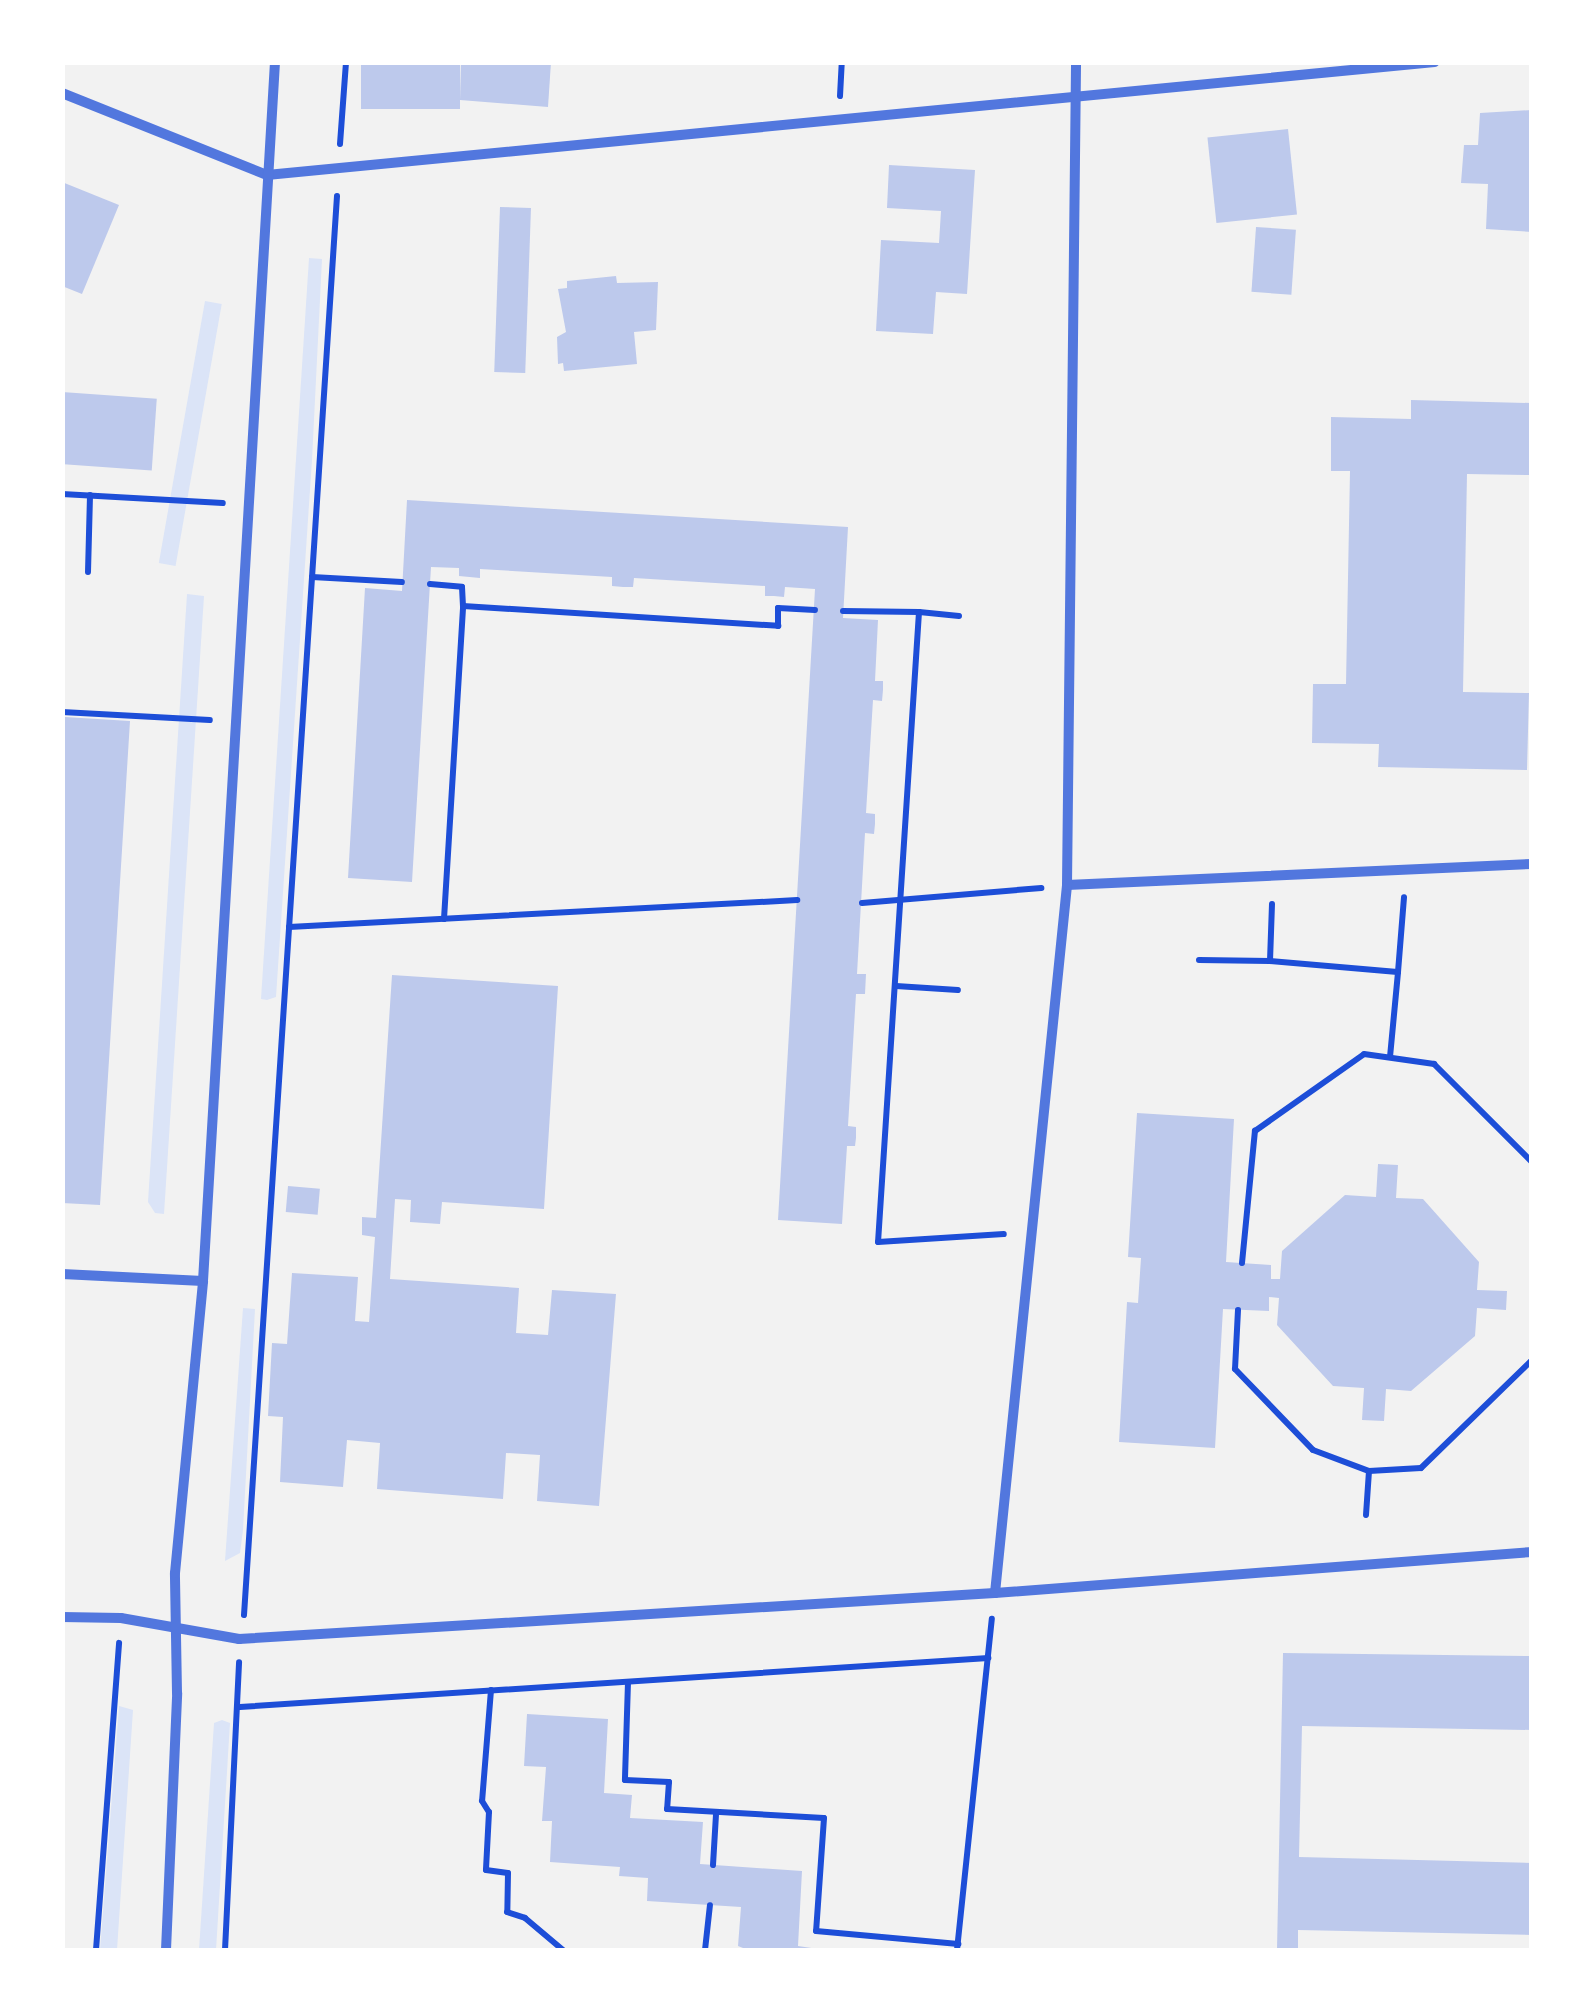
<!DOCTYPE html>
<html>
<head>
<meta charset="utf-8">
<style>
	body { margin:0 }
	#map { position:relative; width:1594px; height:2013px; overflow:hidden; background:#f2f2f2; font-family:Poppins,sans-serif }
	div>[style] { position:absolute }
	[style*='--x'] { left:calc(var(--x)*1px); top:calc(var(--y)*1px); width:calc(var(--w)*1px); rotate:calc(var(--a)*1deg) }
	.green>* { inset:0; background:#dbe4f7; transform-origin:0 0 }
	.building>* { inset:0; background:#bdc9ec; transform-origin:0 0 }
	.path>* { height:6px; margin:-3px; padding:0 3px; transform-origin:3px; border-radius:3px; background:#1d4ed8 }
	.minor>* { height:10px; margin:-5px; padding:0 5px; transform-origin:5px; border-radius:5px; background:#5277de }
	span { translate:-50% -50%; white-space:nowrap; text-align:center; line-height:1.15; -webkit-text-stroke:10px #fff; paint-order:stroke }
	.frame { position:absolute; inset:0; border:65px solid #fff; pointer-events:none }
</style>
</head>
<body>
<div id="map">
	<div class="green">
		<div style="clip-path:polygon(309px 258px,322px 259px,312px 460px,276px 997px,267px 1000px,261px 999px)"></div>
		<div style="left:205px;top:301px;width:17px;height:266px;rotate:10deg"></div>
		<div style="clip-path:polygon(187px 594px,204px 596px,164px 1214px,155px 1213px,148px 1202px)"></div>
		<div style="clip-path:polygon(243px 1308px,255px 1309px,243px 1530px,240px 1553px,225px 1561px)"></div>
		<div style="clip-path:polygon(119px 1706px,133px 1710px,117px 1950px,100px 1950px)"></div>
		<div style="clip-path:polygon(222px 1720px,230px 1723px,216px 1950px,199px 1950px,214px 1723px)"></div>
	</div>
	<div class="building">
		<div style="left:361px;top:62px;width:99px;height:47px"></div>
		<div style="clip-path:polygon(461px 62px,551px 62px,548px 107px,460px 100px)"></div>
		<div style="clip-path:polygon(1532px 110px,1532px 232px,1486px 229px,1488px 184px,1461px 183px,1464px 145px,1478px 145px,1480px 113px)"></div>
		<div style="left:1288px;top:129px;width:86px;height:81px;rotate:84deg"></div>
		<div style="clip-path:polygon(889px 165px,975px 170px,967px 294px,936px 292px,933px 334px,876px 331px,881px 240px,939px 243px,941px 211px,887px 208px)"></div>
		<div style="clip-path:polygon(62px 182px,119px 205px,82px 294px,62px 286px)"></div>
		<div style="left:500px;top:207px;width:31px;height:165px;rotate:2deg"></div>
		<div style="left:1256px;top:227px;width:40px;height:65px;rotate:4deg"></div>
		<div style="clip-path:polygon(616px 276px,617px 283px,658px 282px,656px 330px,634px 332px,637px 364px,564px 371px,563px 363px,558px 364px,557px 337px,566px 332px,558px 289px,567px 288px,567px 281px)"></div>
		<div style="left:62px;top:392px;width:95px;height:72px;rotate:4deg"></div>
		<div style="clip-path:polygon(1411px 400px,1531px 403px,1529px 475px,1467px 474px,1463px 692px,1529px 693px,1527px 770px,1378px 767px,1379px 744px,1312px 743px,1313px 684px,1346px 684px,1350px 471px,1331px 471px,1331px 417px,1411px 419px)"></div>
		<div style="clip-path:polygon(407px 500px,848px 527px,843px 618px,878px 620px,875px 681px,883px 681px,883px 690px,882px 701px,873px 700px,866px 813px,875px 814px,875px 824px,874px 834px,865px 833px,857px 974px,866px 974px,865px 994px,856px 994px,848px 1126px,856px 1127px,856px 1138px,855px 1146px,847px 1146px,842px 1224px,778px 1220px,815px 589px,785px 587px,784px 597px,774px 596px,765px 596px,765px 586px,634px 578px,633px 587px,623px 587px,612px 586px,612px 577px,480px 569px,480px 578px,459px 576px,459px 568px,431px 567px,412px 882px,348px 878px,365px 588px,402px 591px)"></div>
		<div style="clip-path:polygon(65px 717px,130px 721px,100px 1205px,62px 1203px)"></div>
		<div style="clip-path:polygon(392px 975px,558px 986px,544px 1209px,442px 1202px,440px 1224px,410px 1222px,411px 1200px,395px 1199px,390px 1279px,519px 1288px,516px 1333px,548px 1335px,552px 1290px,616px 1294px,599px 1506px,537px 1501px,540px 1455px,506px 1453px,503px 1499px,377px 1489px,380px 1443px,347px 1440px,343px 1487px,280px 1482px,283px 1417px,268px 1416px,272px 1343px,287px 1344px,292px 1273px,358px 1277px,355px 1321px,369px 1322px,375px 1237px,362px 1235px,362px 1217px,376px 1218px)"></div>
		<div style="clip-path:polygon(1137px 1113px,1234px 1119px,1226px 1262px,1271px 1265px,1271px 1279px,1280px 1279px,1282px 1251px,1345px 1195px,1376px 1197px,1378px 1164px,1398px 1165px,1396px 1198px,1423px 1199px,1479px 1262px,1477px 1290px,1507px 1291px,1506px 1310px,1477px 1308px,1475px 1336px,1411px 1391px,1386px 1389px,1384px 1421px,1362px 1420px,1364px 1388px,1333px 1386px,1277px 1325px,1279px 1298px,1269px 1297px,1269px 1311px,1223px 1309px,1215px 1448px,1119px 1442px,1127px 1302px,1138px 1303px,1141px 1258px,1128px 1257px)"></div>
		<div style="left:288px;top:1186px;width:32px;height:26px;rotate:5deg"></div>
		<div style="clip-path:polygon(1283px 1653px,1532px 1656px,1532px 1730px,1302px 1726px,1299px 1857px,1532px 1863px,1532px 1935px,1298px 1930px,1298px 1950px,1277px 1950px)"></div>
		<div style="clip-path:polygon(527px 1714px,608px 1719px,604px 1793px,632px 1795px,630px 1818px,703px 1822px,700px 1864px,802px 1871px,798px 1946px,825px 1950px,748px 1950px,738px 1946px,741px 1907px,647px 1901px,648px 1878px,619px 1876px,620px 1867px,550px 1862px,552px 1821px,542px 1821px,546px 1767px,524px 1766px)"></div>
	</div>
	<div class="path">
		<div style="--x:840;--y:96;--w:34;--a:-87"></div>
		<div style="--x:340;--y:144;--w:82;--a:-85.8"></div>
		<div style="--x:62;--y:494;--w:161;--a:3.2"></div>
		<div style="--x:88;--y:572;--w:77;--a:-88.5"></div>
		<div style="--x:312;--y:577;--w:90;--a:3.2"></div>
		<div style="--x:430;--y:584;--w:32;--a:5"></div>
		<div style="--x:462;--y:587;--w:19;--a:87"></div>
		<div style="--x:843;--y:611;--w:76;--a:0.8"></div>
		<div style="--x:959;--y:616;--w:40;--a:-174.3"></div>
		<div style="--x:919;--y:612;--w:631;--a:93.72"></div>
		<div style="--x:878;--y:1242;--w:126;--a:-3.6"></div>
		<div style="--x:62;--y:712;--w:148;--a:3.1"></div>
		<div style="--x:862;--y:903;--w:180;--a:-4.8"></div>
		<div style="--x:1272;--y:904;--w:57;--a:92"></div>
		<div style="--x:1270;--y:961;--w:128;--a:4.9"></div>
		<div style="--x:1398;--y:972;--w:75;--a:-85.4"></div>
		<div style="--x:444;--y:919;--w:314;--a:-86.5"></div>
		<div style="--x:463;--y:606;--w:316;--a:3.6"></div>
		<div style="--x:778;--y:626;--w:18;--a:-90"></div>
		<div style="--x:778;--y:608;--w:37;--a:3"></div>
		<div style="--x:289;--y:927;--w:509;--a:-3.04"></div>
		<div style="--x:1199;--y:960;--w:71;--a:0.8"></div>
		<div style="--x:896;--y:986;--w:62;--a:3.7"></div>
		<div style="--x:1390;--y:1057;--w:85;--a:-84.6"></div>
		<div style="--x:1242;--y:1263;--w:133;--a:-84.4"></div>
		<div style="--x:1255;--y:1131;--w:133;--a:-35.2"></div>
		<div style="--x:1364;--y:1054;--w:71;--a:8.1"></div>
		<div style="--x:1434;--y:1064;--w:139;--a:45"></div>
		<div style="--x:1238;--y:1310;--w:59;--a:92.9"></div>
		<div style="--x:1235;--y:1369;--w:112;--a:46.1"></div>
		<div style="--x:1313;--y:1450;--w:60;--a:20.6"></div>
		<div style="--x:1369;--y:1471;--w:44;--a:93.9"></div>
		<div style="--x:1369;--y:1471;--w:52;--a:-3.3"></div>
		<div style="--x:1421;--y:1468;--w:155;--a:-44.2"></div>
		<div style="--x:244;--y:1615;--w:1422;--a:-86.25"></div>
		<div style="--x:628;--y:1682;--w:98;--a:91.8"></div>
		<div style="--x:625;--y:1780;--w:44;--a:2.6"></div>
		<div style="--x:669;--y:1782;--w:27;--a:94"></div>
		<div style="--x:667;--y:1809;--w:157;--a:3.3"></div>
		<div style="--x:824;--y:1818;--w:113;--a:94"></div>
		<div style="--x:816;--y:1931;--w:143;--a:5.2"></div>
		<div style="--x:491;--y:1690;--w:111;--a:94.6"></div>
		<div style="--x:482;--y:1801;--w:13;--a:58"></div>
		<div style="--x:489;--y:1812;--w:58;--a:93"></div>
		<div style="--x:486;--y:1870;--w:22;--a:8"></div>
		<div style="--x:508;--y:1873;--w:39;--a:91"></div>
		<div style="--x:507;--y:1912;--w:19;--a:18"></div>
		<div style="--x:525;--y:1918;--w:50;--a:40.1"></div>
		<div style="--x:240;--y:1707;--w:750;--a:-3.75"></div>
		<div style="--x:713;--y:1865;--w:51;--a:-86.6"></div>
		<div style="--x:96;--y:1950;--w:308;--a:-85.7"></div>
		<div style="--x:225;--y:1950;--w:288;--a:-87.2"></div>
		<div style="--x:705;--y:1950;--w:45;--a:-83.7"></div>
		<div style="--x:957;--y:1950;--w:333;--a:-84"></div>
	</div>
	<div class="minor">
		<div style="--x:62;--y:93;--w:221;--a:21.8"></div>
		<div style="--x:267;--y:175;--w:1173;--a:-5.53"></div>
		<div style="--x:1067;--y:885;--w:465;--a:-2.6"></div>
		<div style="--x:62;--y:1274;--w:141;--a:2.8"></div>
		<div style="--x:995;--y:1593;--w:712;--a:-84.19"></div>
		<div style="--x:1067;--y:885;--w:823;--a:-89.37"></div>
		<div style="--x:62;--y:1617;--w:59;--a:1"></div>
		<div style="--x:121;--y:1618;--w:120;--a:10.1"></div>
		<div style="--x:239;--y:1639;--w:757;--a:-3.48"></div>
		<div style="--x:995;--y:1593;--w:539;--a:-4.37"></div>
		<div style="--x:166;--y:1950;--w:257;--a:-87.5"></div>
		<div style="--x:177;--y:1693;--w:120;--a:-91"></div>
		<div style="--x:175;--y:1573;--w:293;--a:-84.5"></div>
		<div style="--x:203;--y:1281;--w:1221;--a:-86.62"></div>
	</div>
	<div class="frame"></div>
</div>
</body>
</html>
